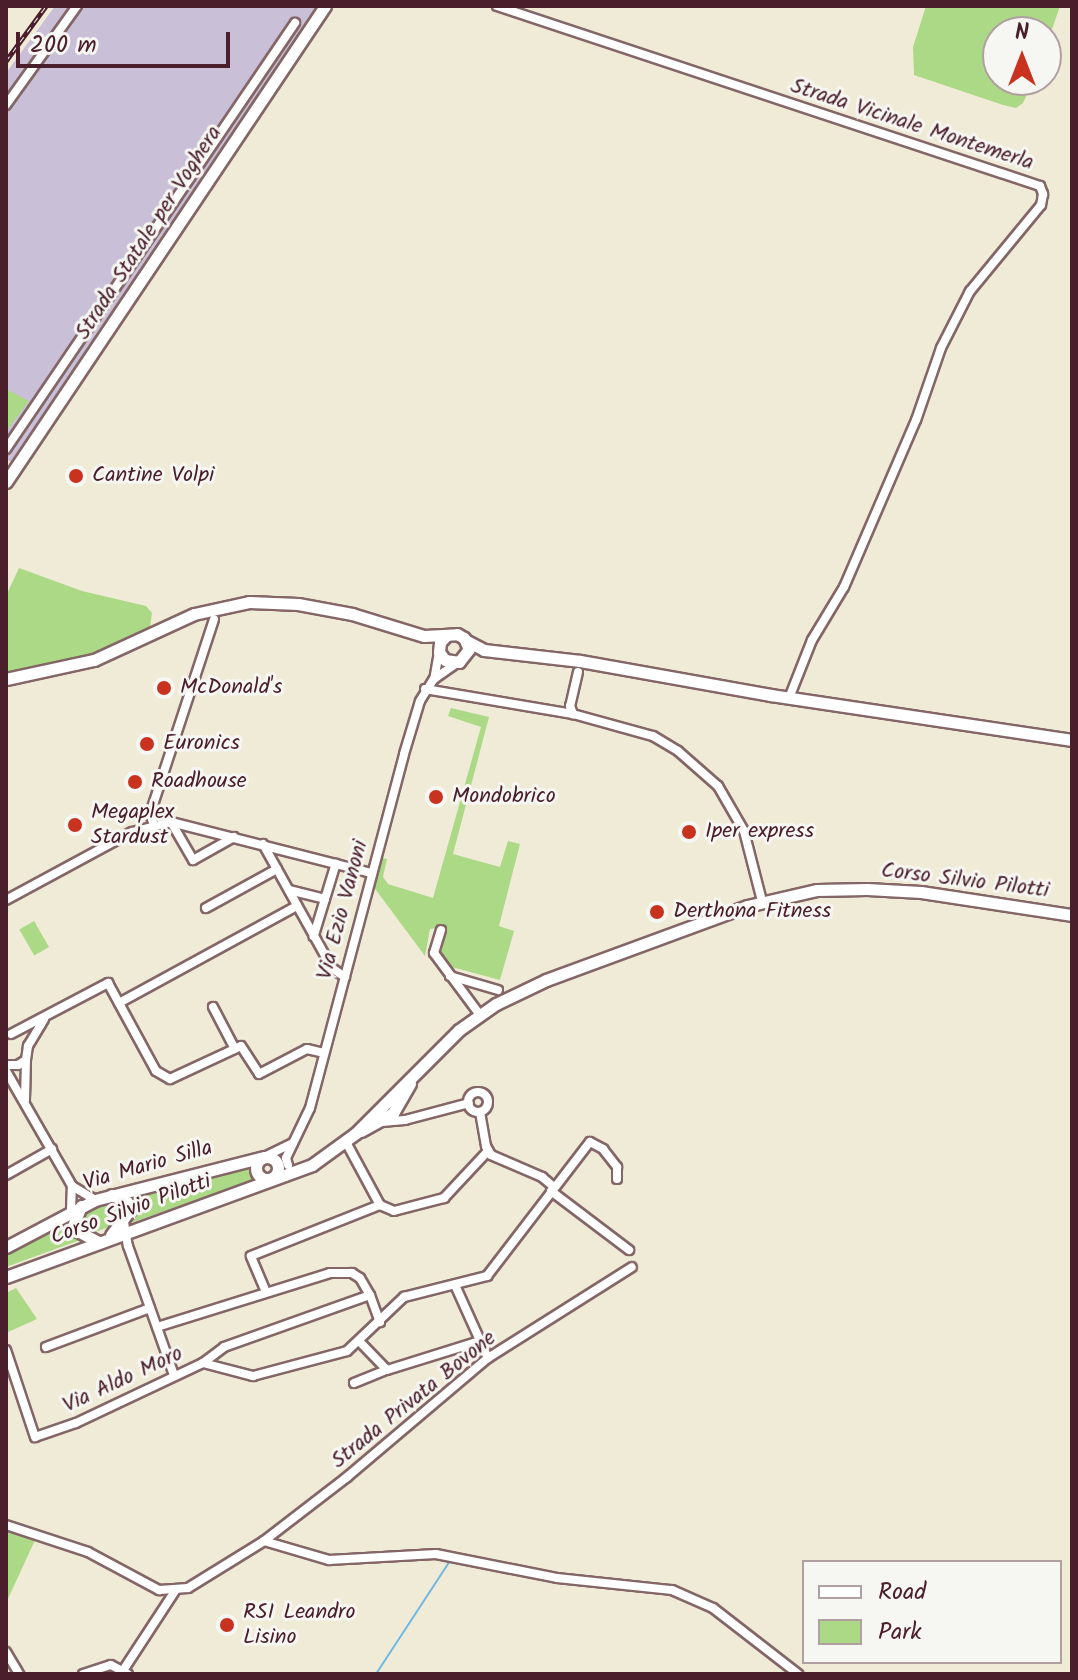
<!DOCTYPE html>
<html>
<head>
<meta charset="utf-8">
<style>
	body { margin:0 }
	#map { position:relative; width:1078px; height:1680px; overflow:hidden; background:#f0ebd7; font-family:Kalam,sans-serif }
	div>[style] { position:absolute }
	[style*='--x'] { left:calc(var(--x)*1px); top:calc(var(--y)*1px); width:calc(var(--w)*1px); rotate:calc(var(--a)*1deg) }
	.industrial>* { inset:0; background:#c9bfd7 }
	.green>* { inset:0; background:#abd986; transform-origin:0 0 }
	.stream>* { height:2px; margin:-1px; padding:0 1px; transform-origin:1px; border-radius:1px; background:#6db8e6 }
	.roads { filter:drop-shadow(2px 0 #846667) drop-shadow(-2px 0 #846667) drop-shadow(0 2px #846667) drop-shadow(0 -2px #846667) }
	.street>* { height:8px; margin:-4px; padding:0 4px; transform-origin:4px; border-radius:4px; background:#fff }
	.street>.ring { margin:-4px; padding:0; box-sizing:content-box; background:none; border:8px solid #fff; border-radius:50% }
	.secondary>* { height:11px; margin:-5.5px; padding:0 5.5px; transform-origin:5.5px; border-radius:5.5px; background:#fff }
	.secondary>.ring { margin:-5.5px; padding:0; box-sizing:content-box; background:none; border:11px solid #fff; border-radius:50% }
	.rail>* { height:5px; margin-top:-2.5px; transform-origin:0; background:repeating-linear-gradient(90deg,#f6f6f2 0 6px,#4a1f2b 0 12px); box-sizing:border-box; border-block:2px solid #4a1f2b }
	.dots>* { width:22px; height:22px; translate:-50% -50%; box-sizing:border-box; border:4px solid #f6f6f2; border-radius:50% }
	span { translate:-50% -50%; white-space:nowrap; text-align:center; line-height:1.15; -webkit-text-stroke:6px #f6f6f2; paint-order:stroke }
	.street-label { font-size:22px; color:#4a1f2b }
	.poi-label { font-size:22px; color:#4a1f2b }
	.left { translate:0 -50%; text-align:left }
	.frame { position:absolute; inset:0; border:8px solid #4a1f2b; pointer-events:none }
	.legend { position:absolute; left:802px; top:1560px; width:260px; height:104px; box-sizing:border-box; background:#f6f6f2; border:2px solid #b1a0a2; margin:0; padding:10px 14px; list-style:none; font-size:24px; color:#4a1f2b }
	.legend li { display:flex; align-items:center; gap:16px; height:40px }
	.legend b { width:40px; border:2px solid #b1a0a2 }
	.north { position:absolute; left:982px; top:16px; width:80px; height:80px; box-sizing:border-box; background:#f6f6f2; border:2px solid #b1a0a2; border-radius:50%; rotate:0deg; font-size:22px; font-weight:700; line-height:32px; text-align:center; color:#4a1f2b }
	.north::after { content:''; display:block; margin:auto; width:28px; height:36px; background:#c8321e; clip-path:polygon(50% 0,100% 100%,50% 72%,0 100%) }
	.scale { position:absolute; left:16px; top:32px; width:214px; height:36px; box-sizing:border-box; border:4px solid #4a1f2b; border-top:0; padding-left:10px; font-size:24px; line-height:28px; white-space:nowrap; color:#4a1f2b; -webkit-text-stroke:6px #f6f6f2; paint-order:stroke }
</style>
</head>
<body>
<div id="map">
	<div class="industrial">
		<div style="clip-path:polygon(55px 6px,317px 6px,11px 462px,6px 459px,6px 73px)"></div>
	</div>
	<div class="green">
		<div style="clip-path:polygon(926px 6px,1060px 6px,1046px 47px,1046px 32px,998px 32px,998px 80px,1034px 80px,1023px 103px,1016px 108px,1003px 105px,914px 75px,913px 47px)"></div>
		<div style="clip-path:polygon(6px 389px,29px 401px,6px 432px)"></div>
		<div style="clip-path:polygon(19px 568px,82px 591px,146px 606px,152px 613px,150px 627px,80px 660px,6px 674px,6px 596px)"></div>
		<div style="clip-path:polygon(451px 708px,489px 717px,453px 854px,500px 867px,508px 841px,520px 844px,499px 926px,514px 931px,500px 980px,448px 966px,440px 955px,445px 927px,430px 929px,425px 956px,373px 886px,381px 858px,387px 859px,383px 877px,388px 884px,433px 898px,481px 727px,448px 716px)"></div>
		<div style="left:34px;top:921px;width:30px;height:17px;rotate:60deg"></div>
		<div style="clip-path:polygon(254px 1160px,254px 1172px,260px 1179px,127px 1224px,133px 1214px,127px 1196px)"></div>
		<div style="clip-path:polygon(115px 1200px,126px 1209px,116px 1224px,93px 1233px,77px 1227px,79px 1218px,90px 1206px)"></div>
		<div style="clip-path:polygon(60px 1222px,68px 1232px,83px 1239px,6px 1267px,6px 1253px)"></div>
		<div style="clip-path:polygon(16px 1288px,37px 1319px,6px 1333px,6px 1293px)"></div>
		<div style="clip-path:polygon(6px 1530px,36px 1538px,6px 1603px)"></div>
	</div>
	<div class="stream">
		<div style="--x:376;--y:1674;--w:135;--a:-56.8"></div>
	</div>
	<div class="roads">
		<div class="street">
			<div style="--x:497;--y:6;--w:572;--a:18.34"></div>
			<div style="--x:1040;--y:186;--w:9;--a:69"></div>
			<div style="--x:1043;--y:194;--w:11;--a:100"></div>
			<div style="--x:1041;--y:205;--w:112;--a:129.5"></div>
			<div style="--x:970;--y:291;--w:64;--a:117"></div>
			<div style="--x:941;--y:348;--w:76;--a:109.1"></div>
			<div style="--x:916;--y:420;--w:182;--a:113.3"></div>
			<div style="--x:844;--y:587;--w:62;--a:121.1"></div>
			<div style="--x:812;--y:640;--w:62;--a:111.6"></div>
			<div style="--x:6;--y:105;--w:122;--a:-54.4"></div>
			<div style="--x:6;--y:449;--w:515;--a:-55.85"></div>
			<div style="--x:439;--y:652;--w:27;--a:100"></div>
			<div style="--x:434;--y:679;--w:28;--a:-35"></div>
			<div style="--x:578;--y:672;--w:35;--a:103"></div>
			<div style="--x:570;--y:706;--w:9;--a:69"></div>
			<div style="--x:573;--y:714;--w:83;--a:15.4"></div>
			<div style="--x:653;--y:736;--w:29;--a:31"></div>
			<div style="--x:678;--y:751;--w:53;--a:41.2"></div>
			<div style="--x:718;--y:786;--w:52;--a:60"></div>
			<div style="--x:744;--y:831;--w:72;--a:75.6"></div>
			<div style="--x:425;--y:689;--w:150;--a:9.6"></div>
			<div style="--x:171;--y:822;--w:44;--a:59.9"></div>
			<div style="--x:193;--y:860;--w:47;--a:-29.3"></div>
			<div style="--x:154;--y:825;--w:12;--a:-110"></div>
			<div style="--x:150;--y:814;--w:205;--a:-71.8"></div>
			<div style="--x:263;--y:844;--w:142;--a:60.9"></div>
			<div style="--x:332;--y:968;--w:16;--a:35"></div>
			<div style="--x:289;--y:890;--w:37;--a:14"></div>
			<div style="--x:325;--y:899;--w:39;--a:107"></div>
			<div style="--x:325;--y:899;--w:37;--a:-73"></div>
			<div style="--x:6;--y:900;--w:143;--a:-28.4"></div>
			<div style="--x:132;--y:832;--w:40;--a:-14.4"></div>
			<div style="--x:171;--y:822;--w:206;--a:14.3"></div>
			<div style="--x:206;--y:908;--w:81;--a:-28.8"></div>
			<div style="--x:441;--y:930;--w:24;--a:107"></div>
			<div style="--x:434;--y:953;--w:77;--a:53.4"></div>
			<div style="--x:450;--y:976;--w:50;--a:16.3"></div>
			<div style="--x:119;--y:1003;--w:203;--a:-28.6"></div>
			<div style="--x:213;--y:1007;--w:47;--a:62.4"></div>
			<div style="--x:11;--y:1034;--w:110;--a:-27.7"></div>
			<div style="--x:108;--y:983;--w:100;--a:61.4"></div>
			<div style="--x:156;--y:1071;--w:16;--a:30"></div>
			<div style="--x:170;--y:1079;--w:78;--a:-24.9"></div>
			<div style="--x:241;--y:1046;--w:33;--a:57"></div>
			<div style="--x:259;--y:1074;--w:54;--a:-27.5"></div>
			<div style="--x:307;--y:1049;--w:17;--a:13"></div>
			<div style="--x:6;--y:1065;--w:12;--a:0"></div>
			<div style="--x:18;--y:1065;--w:9;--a:-32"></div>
			<div style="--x:26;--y:1060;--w:14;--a:-82"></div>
			<div style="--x:28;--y:1046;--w:31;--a:-59"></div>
			<div style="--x:6;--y:1071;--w:133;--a:60.1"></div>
			<div style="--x:72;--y:1186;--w:27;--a:31"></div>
			<div class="ring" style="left:468px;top:1092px;width:12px;height:12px"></div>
			<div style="--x:25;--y:1100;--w:40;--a:-88.6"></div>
			<div style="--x:480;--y:1112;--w:35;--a:80"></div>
			<div style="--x:486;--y:1146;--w:10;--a:61"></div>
			<div style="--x:491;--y:1155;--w:56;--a:23.3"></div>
			<div style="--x:542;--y:1177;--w:16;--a:40"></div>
			<div style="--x:382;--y:1122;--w:23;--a:-5"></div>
			<div style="--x:405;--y:1120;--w:66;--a:-14.9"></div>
			<div style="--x:264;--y:1157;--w:32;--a:-26"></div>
			<div style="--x:288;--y:1165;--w:7;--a:-106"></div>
			<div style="--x:286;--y:1158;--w:55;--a:-64.4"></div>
			<div style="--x:310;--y:1108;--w:366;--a:-75.1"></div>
			<div style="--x:404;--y:754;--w:55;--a:-73.2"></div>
			<div style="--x:420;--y:701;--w:26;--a:-58"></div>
			<div style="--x:6;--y:1175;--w:53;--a:-29.5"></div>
			<div style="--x:551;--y:1191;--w:98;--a:37.1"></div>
			<div style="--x:380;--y:1205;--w:15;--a:23"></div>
			<div style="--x:394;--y:1211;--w:52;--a:-14.6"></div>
			<div style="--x:444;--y:1198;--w:64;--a:-46.9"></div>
			<div style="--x:71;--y:1211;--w:25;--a:-88"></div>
			<div style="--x:124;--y:1222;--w:24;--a:81"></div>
			<div style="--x:128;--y:1246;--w:137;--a:70.4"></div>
			<div style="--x:455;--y:1285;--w:80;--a:65.7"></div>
			<div style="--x:266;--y:1292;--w:39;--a:-113"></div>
			<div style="--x:251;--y:1256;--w:139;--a:-21.6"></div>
			<div style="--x:380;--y:1205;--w:72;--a:-118.4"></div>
			<div style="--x:157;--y:1327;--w:181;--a:-17.3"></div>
			<div style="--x:330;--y:1273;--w:22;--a:0"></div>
			<div style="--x:352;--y:1273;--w:9;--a:32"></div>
			<div style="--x:360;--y:1278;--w:20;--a:60"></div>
			<div style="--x:359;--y:1341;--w:40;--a:46"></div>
			<div style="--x:387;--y:1370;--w:97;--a:-17.3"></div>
			<div style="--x:46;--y:1347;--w:111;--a:-20.6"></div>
			<div style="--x:6;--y:1350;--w:92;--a:71.6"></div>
			<div style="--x:35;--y:1437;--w:43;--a:-18.9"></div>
			<div style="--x:76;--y:1423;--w:140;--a:-25.3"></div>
			<div style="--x:203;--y:1363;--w:52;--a:14.6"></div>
			<div style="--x:253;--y:1376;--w:97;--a:-14.9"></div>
			<div style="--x:347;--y:1351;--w:79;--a:-43.5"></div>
			<div style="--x:404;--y:1297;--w:86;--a:-14.2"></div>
			<div style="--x:487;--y:1276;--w:169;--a:-52.5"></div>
			<div style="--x:590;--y:1142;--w:15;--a:28"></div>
			<div style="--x:603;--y:1149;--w:23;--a:52"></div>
			<div style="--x:617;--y:1167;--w:12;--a:90"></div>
			<div style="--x:203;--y:1363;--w:26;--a:-37"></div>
			<div style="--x:224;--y:1347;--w:155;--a:-19.6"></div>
			<div style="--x:370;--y:1295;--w:29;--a:70"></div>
			<div style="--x:354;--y:1383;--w:35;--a:-22"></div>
			<div style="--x:6;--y:1525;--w:86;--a:18.2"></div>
			<div style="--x:88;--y:1552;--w:81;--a:28.2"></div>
			<div style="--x:159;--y:1590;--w:29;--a:-4"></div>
			<div style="--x:188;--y:1588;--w:89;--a:-31.7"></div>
			<div style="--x:264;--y:1541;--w:68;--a:16.3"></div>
			<div style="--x:329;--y:1560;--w:107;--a:-3.2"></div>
			<div style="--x:436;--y:1554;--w:123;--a:11.2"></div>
			<div style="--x:557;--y:1578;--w:116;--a:6"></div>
			<div style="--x:672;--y:1590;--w:45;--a:23.7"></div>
			<div style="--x:713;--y:1608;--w:108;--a:37.8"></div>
			<div style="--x:264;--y:1541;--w:105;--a:-37.6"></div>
			<div style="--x:347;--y:1477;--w:185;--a:-40.2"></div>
			<div style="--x:488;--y:1358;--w:170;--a:-32.3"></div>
			<div style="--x:6;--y:1652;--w:26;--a:59"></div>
			<div style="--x:124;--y:1669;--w:93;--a:-56.8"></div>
			<div style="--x:83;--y:1674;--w:29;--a:-18"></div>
			<div style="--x:111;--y:1665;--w:19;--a:28"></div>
		</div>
		<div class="secondary">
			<div style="--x:6;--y:482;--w:573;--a:-56.17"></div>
			<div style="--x:467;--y:641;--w:19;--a:28"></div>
			<div style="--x:484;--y:650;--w:97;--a:6.5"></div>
			<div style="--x:580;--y:661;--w:194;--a:10.1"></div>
			<div style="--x:771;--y:695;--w:304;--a:8.5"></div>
			<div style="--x:6;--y:679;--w:90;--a:-12.2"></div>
			<div style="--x:94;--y:660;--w:110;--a:-24.7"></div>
			<div style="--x:194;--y:614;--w:56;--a:-12.3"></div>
			<div style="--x:249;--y:602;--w:49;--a:2.3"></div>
			<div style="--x:298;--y:604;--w:55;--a:10.5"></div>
			<div style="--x:352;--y:614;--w:75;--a:17"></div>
			<div style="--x:424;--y:636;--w:33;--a:-3"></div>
			<div style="--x:457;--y:634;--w:8;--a:30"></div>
			<div style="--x:464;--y:638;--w:12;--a:66"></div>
			<div style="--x:469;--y:649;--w:16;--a:128"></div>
			<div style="--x:459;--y:662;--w:14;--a:-172"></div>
			<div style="--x:445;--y:660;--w:10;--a:-127"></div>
			<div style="--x:439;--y:652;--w:10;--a:-84"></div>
			<div style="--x:440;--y:642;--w:10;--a:-45"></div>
			<div style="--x:361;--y:1131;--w:37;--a:-29"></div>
			<div style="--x:393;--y:1113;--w:34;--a:-60"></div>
			<div class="ring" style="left:256px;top:1157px;width:11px;height:11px"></div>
			<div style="--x:81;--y:1206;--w:24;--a:112"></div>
			<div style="--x:72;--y:1228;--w:30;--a:28"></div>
			<div style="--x:111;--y:1235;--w:31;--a:-53"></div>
			<div style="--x:130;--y:1210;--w:9;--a:-111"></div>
			<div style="--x:127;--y:1202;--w:17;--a:-156"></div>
			<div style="--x:6;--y:1247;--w:101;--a:-27.8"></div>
			<div style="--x:95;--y:1200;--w:174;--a:-14.3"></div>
			<div style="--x:6;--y:1277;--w:326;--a:-20.1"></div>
			<div style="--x:312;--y:1165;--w:54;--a:-36"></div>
			<div style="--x:356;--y:1133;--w:146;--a:-45"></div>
			<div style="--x:459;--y:1030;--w:45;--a:-35.1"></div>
			<div style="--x:496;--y:1004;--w:55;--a:-25.6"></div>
			<div style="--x:546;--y:980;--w:214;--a:-20.2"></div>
			<div style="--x:747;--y:906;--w:72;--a:-12.9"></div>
			<div style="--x:817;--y:890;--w:50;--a:-1.1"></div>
			<div style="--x:867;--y:889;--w:54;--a:3.2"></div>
			<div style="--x:921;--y:892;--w:153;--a:8.7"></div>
		</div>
	</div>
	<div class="rail">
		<div style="--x:6;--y:61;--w:68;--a:-54"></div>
	</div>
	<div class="dots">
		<div style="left:76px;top:476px;background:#c8321e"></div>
		<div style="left:164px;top:688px;background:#c8321e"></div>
		<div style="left:147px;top:744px;background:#c8321e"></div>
		<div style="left:135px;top:782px;background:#c8321e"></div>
		<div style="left:436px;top:797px;background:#c8321e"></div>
		<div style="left:75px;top:825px;background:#c8321e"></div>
		<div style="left:689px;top:832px;background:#c8321e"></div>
		<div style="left:657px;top:912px;background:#c8321e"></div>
		<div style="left:227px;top:1625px;background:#c8321e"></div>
	</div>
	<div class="street-label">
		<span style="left:912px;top:125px;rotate:18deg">Strada Vicinale Montemerla</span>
		<span style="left:149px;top:233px;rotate:-57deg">Strada Statale per Voghera</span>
		<span style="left:965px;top:881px;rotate:7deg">Corso Silvio Pilotti</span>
		<span style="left:343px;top:910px;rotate:-75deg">Via Ezio Vanoni</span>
		<span style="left:148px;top:1166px;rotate:-16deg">Via Mario Silla</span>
		<span style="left:131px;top:1210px;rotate:-20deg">Corso Silvio Pilotti</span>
		<span style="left:123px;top:1380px;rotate:-25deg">Via Aldo Moro</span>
		<span style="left:414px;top:1400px;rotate:-39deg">Strada Privata Bovone</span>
	</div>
	<div class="poi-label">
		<span class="left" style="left:92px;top:476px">Cantine Volpi</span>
		<span class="left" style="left:180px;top:688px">McDonald's</span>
		<span class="left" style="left:163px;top:744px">Euronics</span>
		<span class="left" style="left:151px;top:782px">Roadhouse</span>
		<span class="left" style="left:452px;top:797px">Mondobrico</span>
		<span class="left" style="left:91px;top:825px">Megaplex<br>Stardust</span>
		<span class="left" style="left:705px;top:832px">Iper express</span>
		<span class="left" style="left:673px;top:912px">Derthona Fitness</span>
		<span class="left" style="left:243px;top:1625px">RSI Leandro<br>Lisino</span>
	</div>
	<div class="frame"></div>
	<ul class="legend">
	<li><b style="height:10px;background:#fff"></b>Road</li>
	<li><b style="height:22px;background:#abd986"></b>Park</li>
	</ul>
	<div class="north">N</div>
	<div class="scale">200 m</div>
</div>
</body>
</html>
